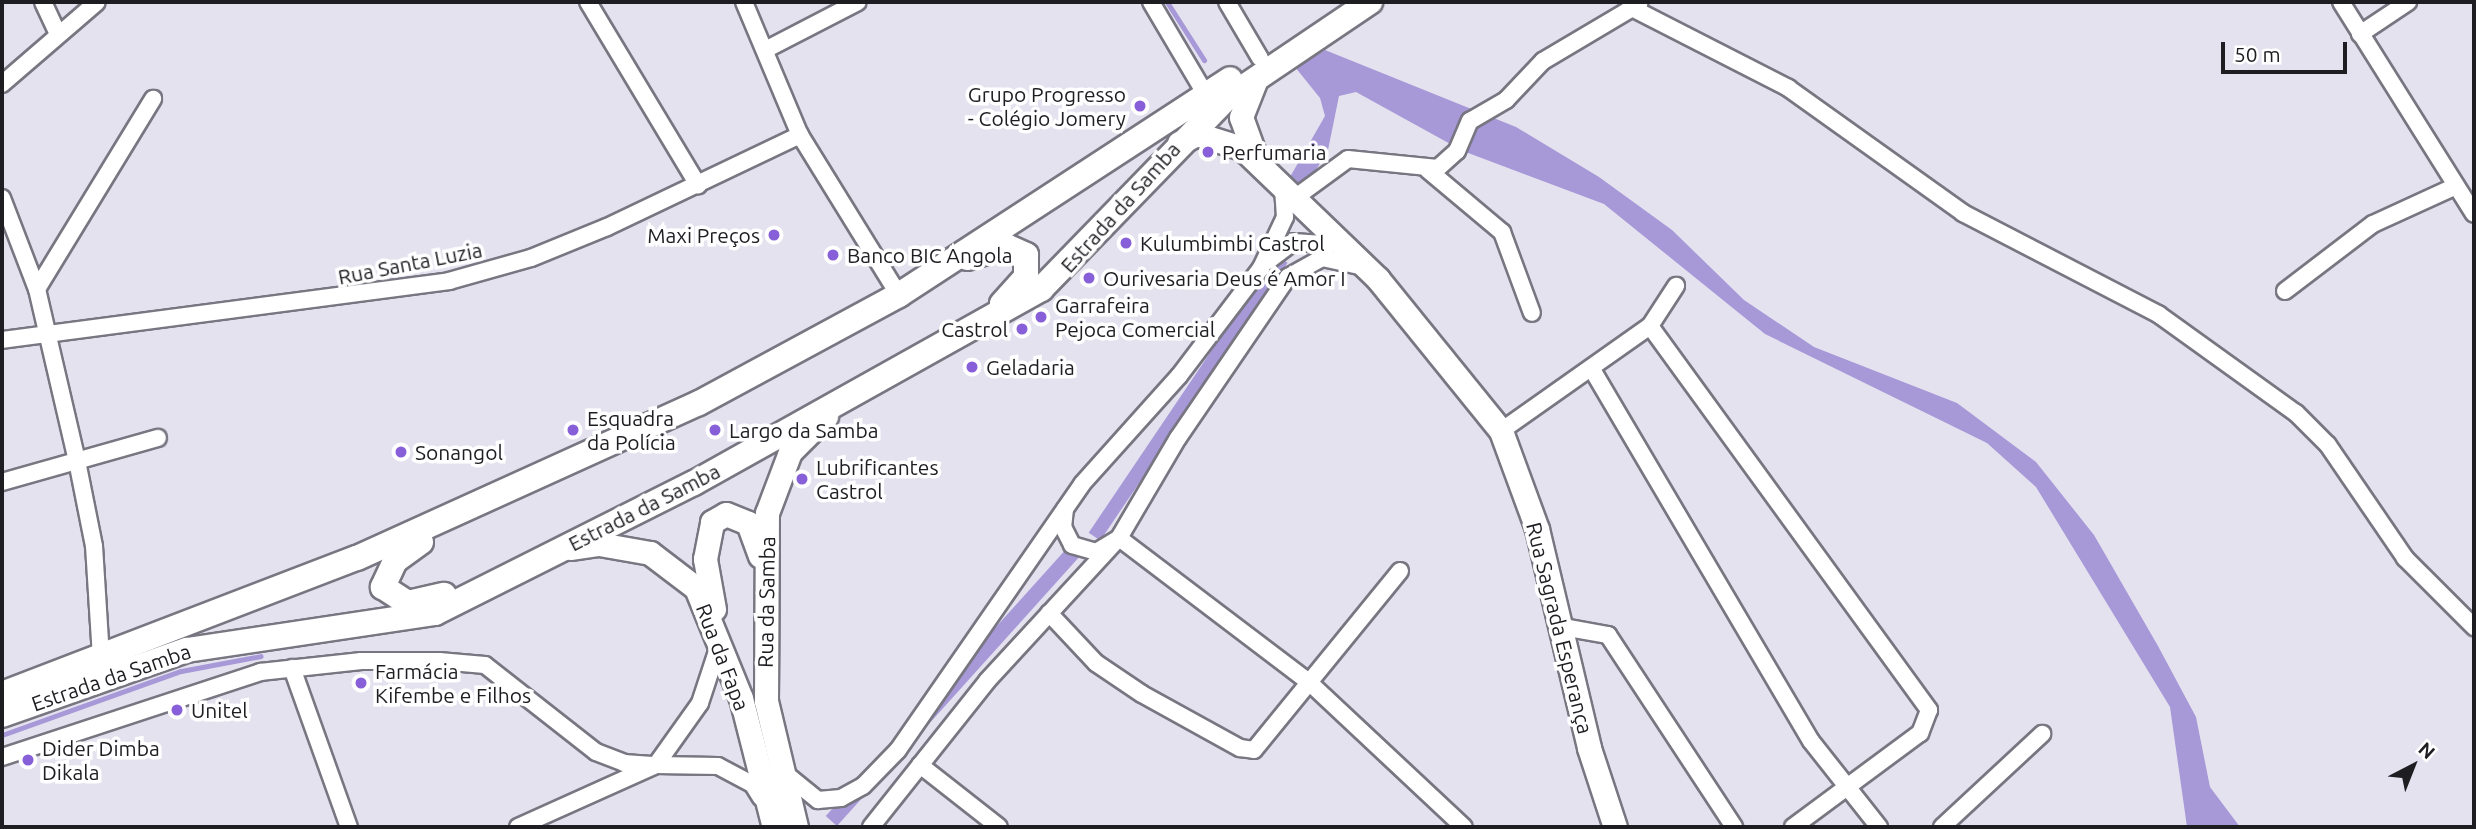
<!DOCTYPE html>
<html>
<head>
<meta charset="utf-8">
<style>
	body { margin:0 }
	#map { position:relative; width:2476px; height:829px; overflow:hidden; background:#e5e2ef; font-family:Ubuntu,sans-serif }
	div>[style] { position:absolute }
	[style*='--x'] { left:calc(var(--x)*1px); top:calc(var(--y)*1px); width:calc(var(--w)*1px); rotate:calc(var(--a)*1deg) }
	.water>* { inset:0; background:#a798d8; transform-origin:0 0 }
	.stream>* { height:5px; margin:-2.5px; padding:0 2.5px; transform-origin:2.5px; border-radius:2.5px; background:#a798d8 }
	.roads { filter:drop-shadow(2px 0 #787681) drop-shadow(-2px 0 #787681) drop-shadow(0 2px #787681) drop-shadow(0 -2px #787681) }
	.street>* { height:16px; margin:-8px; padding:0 8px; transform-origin:8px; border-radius:8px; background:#fff }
	.secondary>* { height:23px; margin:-11.5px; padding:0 11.5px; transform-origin:11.5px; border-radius:11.5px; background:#fff }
	.primary>* { height:24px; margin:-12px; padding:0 12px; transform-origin:12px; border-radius:12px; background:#fff }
	.dots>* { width:19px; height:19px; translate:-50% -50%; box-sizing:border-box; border:4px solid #fff; border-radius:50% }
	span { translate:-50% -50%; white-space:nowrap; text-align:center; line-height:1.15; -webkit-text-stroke:7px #fff; paint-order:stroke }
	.poi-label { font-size:21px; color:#1e1d22 }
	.right { translate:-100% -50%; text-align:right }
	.left { translate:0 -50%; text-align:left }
	.street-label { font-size:21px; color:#1e1d22 }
	.frame { position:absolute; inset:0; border:4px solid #1e1d22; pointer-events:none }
	.north { position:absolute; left:2378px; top:731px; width:70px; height:70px; -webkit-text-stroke:5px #fff; paint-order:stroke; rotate:42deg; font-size:19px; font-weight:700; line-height:28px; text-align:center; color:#1e1d22 }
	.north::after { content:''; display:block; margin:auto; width:24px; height:32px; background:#1e1d22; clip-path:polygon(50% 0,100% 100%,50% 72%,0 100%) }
	.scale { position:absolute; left:2221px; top:42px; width:126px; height:32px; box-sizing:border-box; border:4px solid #1e1d22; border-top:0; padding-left:9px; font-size:21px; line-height:24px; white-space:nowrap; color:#1e1d22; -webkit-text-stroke:5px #fff; paint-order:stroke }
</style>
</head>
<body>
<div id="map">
	<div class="water">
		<div style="clip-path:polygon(1325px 50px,1516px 127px,1599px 177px,1672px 230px,1744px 300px,1814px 347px,1957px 403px,2036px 462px,2094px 535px,2158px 646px,2196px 717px,2210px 787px,2240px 827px,2187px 827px,2170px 707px,2036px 487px,1987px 443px,1765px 334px,1604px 204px,1463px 151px,1356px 92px,1339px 96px,1328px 150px,1304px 190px,1290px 177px,1325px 116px,1320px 98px,1295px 67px)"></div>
		<div style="left:1276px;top:255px;width:14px;height:335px;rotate:34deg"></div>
		<div style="left:1068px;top:547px;width:15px;height:362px;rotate:42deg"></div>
	</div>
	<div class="stream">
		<div style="--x:1167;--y:2;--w:69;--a:57.5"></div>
		<div style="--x:2;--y:735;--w:190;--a:-19.7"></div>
		<div style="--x:181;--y:671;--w:81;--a:-10.6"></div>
	</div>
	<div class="roads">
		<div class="street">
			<div style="--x:43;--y:2;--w:35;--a:65"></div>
			<div style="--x:588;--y:2;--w:214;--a:59"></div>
			<div style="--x:744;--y:2;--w:144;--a:67.2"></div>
			<div style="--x:800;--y:135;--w:188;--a:58.3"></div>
			<div style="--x:1151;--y:2;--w:108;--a:59.4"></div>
			<div style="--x:1227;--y:2;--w:65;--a:59.5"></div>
			<div style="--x:2341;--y:2;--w:250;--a:57.9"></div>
			<div style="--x:1630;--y:7;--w:178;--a:27.1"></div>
			<div style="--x:1788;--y:88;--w:215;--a:35.5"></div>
			<div style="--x:1963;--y:213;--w:220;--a:27.4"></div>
			<div style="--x:2158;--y:314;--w:170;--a:35.7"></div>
			<div style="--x:2296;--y:413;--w:45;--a:45"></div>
			<div style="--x:2328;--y:445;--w:137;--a:55.7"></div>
			<div style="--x:2405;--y:558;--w:98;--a:45"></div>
			<div style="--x:2360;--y:34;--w:58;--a:-33.7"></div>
			<div style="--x:767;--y:49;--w:102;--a:-27.3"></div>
			<div style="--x:2;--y:84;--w:125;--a:-40.8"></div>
			<div style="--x:1428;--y:170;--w:97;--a:40"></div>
			<div style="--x:1502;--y:232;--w:86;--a:69.7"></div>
			<div style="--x:1296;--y:197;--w:64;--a:-36.2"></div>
			<div style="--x:1348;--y:159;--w:90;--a:5.7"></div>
			<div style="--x:1438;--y:168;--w:25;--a:-42"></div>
			<div style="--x:1457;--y:151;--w:33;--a:-67"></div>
			<div style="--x:1470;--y:121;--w:42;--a:-30.3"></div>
			<div style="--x:1506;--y:100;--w:54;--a:-46.5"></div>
			<div style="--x:1543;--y:61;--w:112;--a:-30.7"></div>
			<div style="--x:2;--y:198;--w:97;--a:69"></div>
			<div style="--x:37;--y:289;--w:177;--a:76.9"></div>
			<div style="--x:77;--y:461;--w:87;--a:78.7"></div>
			<div style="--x:94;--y:546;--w:110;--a:86.4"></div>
			<div style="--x:1268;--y:261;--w:31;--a:-37"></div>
			<div style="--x:1293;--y:242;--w:46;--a:3.7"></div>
			<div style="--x:37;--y:289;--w:223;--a:-58.6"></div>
			<div style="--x:2285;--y:291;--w:111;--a:-37.3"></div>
			<div style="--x:2373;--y:224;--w:91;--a:-24.6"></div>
			<div style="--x:1650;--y:326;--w:475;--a:54"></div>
			<div style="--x:1929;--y:710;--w:25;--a:111"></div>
			<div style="--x:1920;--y:733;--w:158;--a:143.5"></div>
			<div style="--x:2;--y:340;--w:451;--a:-7.5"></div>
			<div style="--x:449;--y:281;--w:85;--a:-15.7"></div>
			<div style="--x:531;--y:258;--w:82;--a:-22.2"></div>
			<div style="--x:607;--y:227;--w:214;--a:-25.5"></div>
			<div style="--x:1593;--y:371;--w:429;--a:59.5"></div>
			<div style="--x:1811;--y:741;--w:110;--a:51.7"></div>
			<div style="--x:1501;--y:431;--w:182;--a:-35.2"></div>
			<div style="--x:1650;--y:326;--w:48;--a:-57"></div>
			<div style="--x:2;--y:482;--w:162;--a:-15.8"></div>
			<div style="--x:1065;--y:509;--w:18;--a:96"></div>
			<div style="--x:1063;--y:527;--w:20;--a:63"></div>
			<div style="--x:1072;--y:545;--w:25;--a:16"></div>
			<div style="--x:1096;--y:552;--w:27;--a:-31"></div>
			<div style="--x:1119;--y:538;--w:241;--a:37.2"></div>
			<div style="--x:1311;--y:684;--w:209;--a:43.1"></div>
			<div style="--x:1049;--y:613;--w:69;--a:46.8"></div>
			<div style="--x:1096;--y:663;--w:55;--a:34"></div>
			<div style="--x:1142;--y:694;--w:112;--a:28.9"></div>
			<div style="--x:1240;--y:748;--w:14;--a:8"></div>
			<div style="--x:1254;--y:750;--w:231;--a:-50.8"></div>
			<div style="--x:1563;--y:627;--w:46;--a:10.1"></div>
			<div style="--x:1608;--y:635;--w:230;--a:56.7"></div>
			<div style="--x:292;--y:668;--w:169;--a:70.3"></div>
			<div style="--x:2;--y:757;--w:272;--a:-18.2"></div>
			<div style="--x:260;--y:672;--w:102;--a:-6.2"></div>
			<div style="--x:361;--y:661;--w:78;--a:0"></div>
			<div style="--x:439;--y:661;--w:46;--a:5"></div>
			<div style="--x:485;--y:665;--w:141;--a:38.1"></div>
			<div style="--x:596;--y:752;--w:30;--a:21"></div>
			<div style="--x:624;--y:763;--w:32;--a:4"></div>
			<div style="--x:656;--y:765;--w:76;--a:-54.6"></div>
			<div style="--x:700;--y:703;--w:64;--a:-71.8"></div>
			<div style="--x:920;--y:765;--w:100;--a:38.1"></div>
			<div style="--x:787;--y:775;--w:40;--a:39"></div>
			<div style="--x:818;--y:800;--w:23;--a:-5"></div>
			<div style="--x:841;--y:798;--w:25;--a:-29"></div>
			<div style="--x:863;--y:786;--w:50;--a:-45.8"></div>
			<div style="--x:898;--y:750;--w:323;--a:-55.3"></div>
			<div style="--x:1082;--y:484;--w:145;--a:-48.1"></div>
			<div style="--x:1179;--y:376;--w:136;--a:-52.8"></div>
			<div style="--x:1261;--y:268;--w:56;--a:-64.8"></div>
			<div style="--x:1285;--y:217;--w:30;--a:-94"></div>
			<div style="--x:518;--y:827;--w:151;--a:-24.2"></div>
			<div style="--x:656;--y:765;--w:62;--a:0.9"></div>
			<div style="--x:718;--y:766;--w:40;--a:28"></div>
			<div style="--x:753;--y:785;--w:15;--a:58"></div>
			<div style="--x:871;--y:827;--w:186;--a:-51.5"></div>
			<div style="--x:987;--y:681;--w:195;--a:-47.3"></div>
			<div style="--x:1119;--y:538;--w:116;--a:-59.5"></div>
			<div style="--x:1178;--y:438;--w:195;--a:-55.7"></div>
			<div style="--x:1288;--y:277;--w:39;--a:-29"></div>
			<div style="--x:1322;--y:258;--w:38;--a:12"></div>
			<div style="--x:1942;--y:827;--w:137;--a:-42.9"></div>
		</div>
		<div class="secondary">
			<div style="--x:1256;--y:79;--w:41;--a:111.5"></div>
			<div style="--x:1241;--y:117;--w:47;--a:70"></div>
			<div style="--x:1179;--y:143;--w:20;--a:-27"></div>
			<div style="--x:1197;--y:134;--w:47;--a:17.3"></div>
			<div style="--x:1242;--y:148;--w:189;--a:43.9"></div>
			<div style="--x:1378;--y:279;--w:196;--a:51"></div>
			<div style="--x:1501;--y:431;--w:104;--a:69.8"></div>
			<div style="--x:1537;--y:529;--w:225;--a:76.6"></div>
			<div style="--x:1589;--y:748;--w:83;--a:71.8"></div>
			<div style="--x:570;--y:548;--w:29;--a:-8"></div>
			<div style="--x:599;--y:544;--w:52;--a:10"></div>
			<div style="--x:650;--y:553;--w:58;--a:37.3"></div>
			<div style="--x:696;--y:588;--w:119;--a:67.8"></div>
			<div style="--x:741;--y:698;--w:133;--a:75.7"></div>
			<div style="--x:714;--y:609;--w:51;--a:-100.2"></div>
			<div style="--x:705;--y:559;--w:38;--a:-79"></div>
			<div style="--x:712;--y:522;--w:16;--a:-30"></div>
			<div style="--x:726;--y:514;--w:24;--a:22"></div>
			<div style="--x:748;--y:523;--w:35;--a:70"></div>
			<div style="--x:796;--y:827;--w:130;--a:-103.4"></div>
			<div style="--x:766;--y:701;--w:188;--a:-89.7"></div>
			<div style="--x:767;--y:513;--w:65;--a:-69.3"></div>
			<div style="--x:790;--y:452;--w:51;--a:-45"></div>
		</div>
		<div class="primary">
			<div style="--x:967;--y:258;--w:41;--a:-17.1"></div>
			<div style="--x:1006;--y:246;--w:22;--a:24"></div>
			<div style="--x:1026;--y:255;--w:22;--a:90"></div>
			<div style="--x:1026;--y:277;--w:36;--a:132"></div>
			<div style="--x:421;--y:542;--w:32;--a:144"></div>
			<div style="--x:395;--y:561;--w:29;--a:115"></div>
			<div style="--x:383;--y:587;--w:30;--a:33"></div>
			<div style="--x:408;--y:603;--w:37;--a:-13"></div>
			<div style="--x:2;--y:694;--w:380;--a:-21"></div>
			<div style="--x:357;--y:558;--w:375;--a:-24.4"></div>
			<div style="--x:699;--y:403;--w:227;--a:-28.4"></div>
			<div style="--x:899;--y:295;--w:395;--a:-33.1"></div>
			<div style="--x:2;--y:715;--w:196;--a:-19.4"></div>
			<div style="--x:187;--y:650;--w:251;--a:-8.5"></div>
			<div style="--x:435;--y:613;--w:290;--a:-26.7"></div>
			<div style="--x:694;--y:483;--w:398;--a:-29.2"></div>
			<div style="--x:1041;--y:289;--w:265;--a:-45.8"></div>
			<div style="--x:1226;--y:99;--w:174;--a:-34"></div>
		</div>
	</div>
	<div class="dots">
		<div style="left:1140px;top:106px;background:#865fd9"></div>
		<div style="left:1208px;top:152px;background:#865fd9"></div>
		<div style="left:774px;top:235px;background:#865fd9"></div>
		<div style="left:1126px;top:243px;background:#865fd9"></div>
		<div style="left:833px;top:255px;background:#865fd9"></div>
		<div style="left:1089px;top:278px;background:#865fd9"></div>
		<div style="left:1041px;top:317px;background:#865fd9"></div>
		<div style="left:1022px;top:329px;background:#865fd9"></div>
		<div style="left:972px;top:367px;background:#865fd9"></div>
		<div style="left:573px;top:430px;background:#865fd9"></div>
		<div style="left:715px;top:430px;background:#865fd9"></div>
		<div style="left:401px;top:452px;background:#865fd9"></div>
		<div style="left:802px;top:479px;background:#865fd9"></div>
		<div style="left:361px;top:683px;background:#865fd9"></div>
		<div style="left:177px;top:710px;background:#865fd9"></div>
		<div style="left:28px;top:760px;background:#865fd9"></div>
	</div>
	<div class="poi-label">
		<span class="right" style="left:1126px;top:106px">Grupo Progresso<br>- Colégio Jomery</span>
		<span class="left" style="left:1222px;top:152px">Perfumaria</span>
		<span class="right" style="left:760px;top:235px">Maxi Preços</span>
		<span class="left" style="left:1140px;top:243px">Kulumbimbi Castrol</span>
		<span class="left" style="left:847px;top:255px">Banco BIC Angola</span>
		<span class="left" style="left:1103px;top:278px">Ourivesaria Deus é Amor I</span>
		<span class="left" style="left:1055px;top:317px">Garrafeira<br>Pejoca Comercial</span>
		<span class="right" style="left:1008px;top:329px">Castrol</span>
		<span class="left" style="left:986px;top:367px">Geladaria</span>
		<span class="left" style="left:587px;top:430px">Esquadra<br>da Polícia</span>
		<span class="left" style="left:729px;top:430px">Largo da Samba</span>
		<span class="left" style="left:415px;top:452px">Sonangol</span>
		<span class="left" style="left:816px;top:479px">Lubrificantes<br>Castrol</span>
		<span class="left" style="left:375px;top:683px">Farmácia<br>Kifembe e Filhos</span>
		<span class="left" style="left:191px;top:710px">Unitel</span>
		<span class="left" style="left:42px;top:760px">Dider Dimba<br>Dikala</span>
	</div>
	<div class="street-label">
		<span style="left:1120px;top:207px;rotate:-48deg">Estrada da Samba</span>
		<span style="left:410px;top:263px;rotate:-11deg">Rua Santa Luzia</span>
		<span style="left:644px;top:507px;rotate:-27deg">Estrada da Samba</span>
		<span style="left:766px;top:602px;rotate:-89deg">Rua da Samba</span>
		<span style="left:1560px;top:628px;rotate:76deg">Rua Sagrada Esperança</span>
		<span style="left:723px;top:657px;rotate:69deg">Rua da Fapa</span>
		<span style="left:111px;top:677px;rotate:-19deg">Estrada da Samba</span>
	</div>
	<div class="frame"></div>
	<div class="north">N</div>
	<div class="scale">50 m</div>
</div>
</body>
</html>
